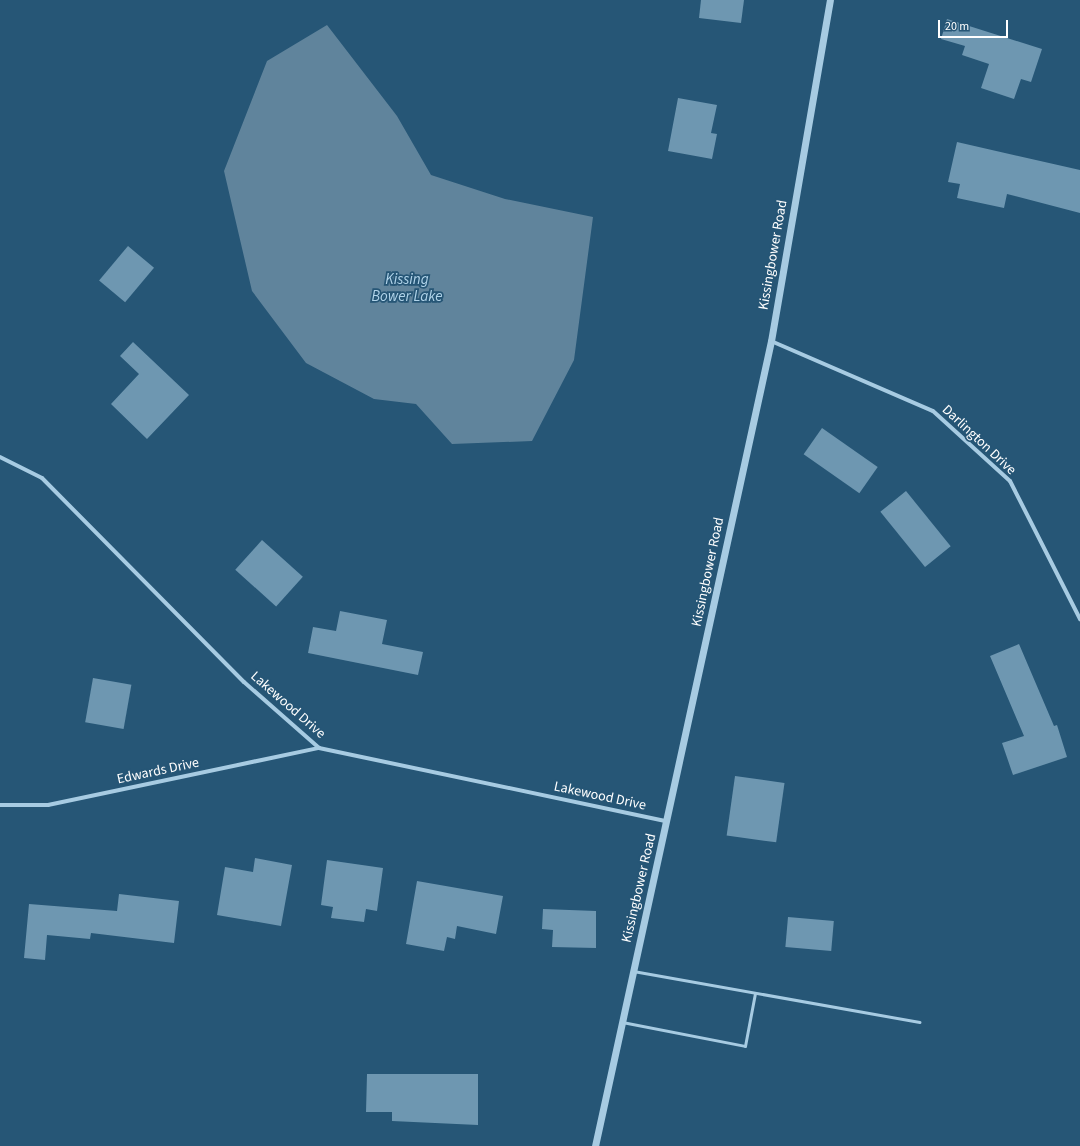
<!DOCTYPE html>
<html>
<head>
<meta charset="utf-8">
<style>
	body { margin:0 }
	#map { position:relative; width:1080px; height:1146px; overflow:hidden; background:#265676; font-family:"Source Sans 3",sans-serif }
	div>[style] { position:absolute }
	[style*='--x'] { left:calc(var(--x)*1px); top:calc(var(--y)*1px); width:calc(var(--w)*1px); rotate:calc(var(--a)*1deg) }
	.water>* { inset:0; background:#60849c }
	.building>* { inset:0; background:#6e97b1; transform-origin:0 0 }
	.service>* { height:3px; margin:-1.5px; padding:0 1.5px; transform-origin:1.5px; border-radius:1.5px; background:#a7cbe2 }
	.minor>* { height:4px; margin:-2px; padding:0 2px; transform-origin:2px; border-radius:2px; background:#a7cbe2 }
	.tertiary>* { height:7px; margin:-3.5px; padding:0 3.5px; transform-origin:3.5px; border-radius:3.5px; background:#a7cbe2 }
	span { translate:-50% -50%; white-space:nowrap; text-align:center; line-height:1.15; -webkit-text-stroke:3.5px #265676; paint-order:stroke }
	.street-label { font-size:14px; color:#fff }
	.water-label { font-size:15px; color:#b1d4ea; font-style:italic }
	.scale { position:absolute; left:938px; top:20px; width:70px; height:18px; box-sizing:border-box; border:2px solid #fff; border-top:0; padding-left:5px; font-size:12px; line-height:14px; white-space:nowrap; color:#fff; -webkit-text-stroke:3px #265676; paint-order:stroke }
</style>
</head>
<body>
<div id="map">
	<div class="water">
		<div style="clip-path:polygon(327px 25px,397px 116px,431px 175px,505px 199px,593px 217px,574px 360px,532px 441px,452px 444px,416px 404px,374px 399px,306px 363px,252px 291px,224px 171px,267px 61px)"></div>
	</div>
	<div class="building">
		<div style="clip-path:polygon(701px 0,744px 0,741px 23px,699px 18px)"></div>
		<div style="clip-path:polygon(947px 19px,1042px 49px,1031px 82px,1021px 79px,1014px 99px,981px 88px,989px 64px,962px 55px,965px 46px,941px 39px)"></div>
		<div style="clip-path:polygon(678px 98px,717px 105px,711px 133px,717px 134px,712px 159px,668px 151px)"></div>
		<div style="clip-path:polygon(957px 142px,1080px 170px,1080px 213px,1007px 194px,1004px 208px,957px 198px,960px 184px,948px 182px)"></div>
		<div style="left:128px;top:246px;width:34px;height:45px;rotate:40deg"></div>
		<div style="clip-path:polygon(133px 342px,189px 395px,147px 439px,111px 404px,139px 374px,120px 356px)"></div>
		<div style="left:822px;top:428px;width:68px;height:32px;rotate:35deg"></div>
		<div style="left:906px;top:491px;width:71px;height:33px;rotate:51deg"></div>
		<div style="left:262px;top:540px;width:55px;height:40px;rotate:42deg"></div>
		<div style="clip-path:polygon(340px 611px,387px 620px,382px 644px,423px 652px,418px 675px,308px 653px,313px 627px,336px 631px)"></div>
		<div style="clip-path:polygon(1019px 644px,1054px 726px,1057px 725px,1067px 757px,1013px 775px,1002px 743px,1024px 736px,990px 656px)"></div>
		<div style="left:93px;top:678px;width:39px;height:45px;rotate:10deg"></div>
		<div style="left:735px;top:776px;width:50px;height:60px;rotate:8deg"></div>
		<div style="clip-path:polygon(255px 858px,292px 865px,281px 926px,217px 915px,225px 867px,253px 872px)"></div>
		<div style="clip-path:polygon(327px 860px,383px 868px,377px 911px,366px 909px,364px 922px,331px 918px,333px 907px,321px 905px)"></div>
		<div style="clip-path:polygon(417px 881px,503px 896px,496px 934px,457px 926px,455px 939px,447px 937px,444px 951px,406px 944px)"></div>
		<div style="clip-path:polygon(119px 894px,179px 901px,174px 943px,91px 933px,90px 939px,47px 935px,45px 960px,24px 958px,29px 904px,117px 911px)"></div>
		<div style="clip-path:polygon(543px 909px,596px 911px,596px 948px,552px 947px,553px 930px,542px 929px)"></div>
		<div style="left:788px;top:917px;width:46px;height:30px;rotate:5deg"></div>
		<div style="clip-path:polygon(367px 1074px,478px 1074px,478px 1125px,392px 1121px,392px 1112px,366px 1112px)"></div>
	</div>
	<div class="service">
		<div style="--x:633;--y:971;--w:291;--a:10.1"></div>
		<div style="--x:622;--y:1022;--w:125;--a:11"></div>
		<div style="--x:745;--y:1046;--w:54;--a:-79.3"></div>
	</div>
	<div class="minor">
		<div style="--x:771;--y:341;--w:176;--a:23.4"></div>
		<div style="--x:933;--y:411;--w:104;--a:42.3"></div>
		<div style="--x:1010;--y:481;--w:155;--a:63.1"></div>
		<div style="--x:0;--y:457;--w:47;--a:26.6"></div>
		<div style="--x:42;--y:478;--w:287;--a:45.3"></div>
		<div style="--x:244;--y:682;--w:100;--a:41.3"></div>
		<div style="--x:319;--y:748;--w:355;--a:11.9"></div>
		<div style="--x:0;--y:805;--w:48;--a:0"></div>
		<div style="--x:48;--y:805;--w:277;--a:-11.9"></div>
	</div>
	<div class="tertiary">
		<div style="--x:595;--y:1146;--w:824;--a:-77.67"></div>
		<div style="--x:771;--y:341;--w:346;--a:-80.2"></div>
	</div>
	<div class="street-label">
		<span style="left:773px;top:255px;rotate:-80deg">Kissingbower Road</span>
		<span style="left:979px;top:440px;rotate:43deg">Darlington Drive</span>
		<span style="left:708px;top:572px;rotate:-78deg">Kissingbower Road</span>
		<span style="left:288px;top:705px;rotate:41deg">Lakewood Drive</span>
		<span style="left:158px;top:771px;rotate:-12deg">Edwards Drive</span>
		<span style="left:600px;top:796px;rotate:12deg">Lakewood Drive</span>
		<span style="left:639px;top:888px;rotate:-77deg">Kissingbower Road</span>
	</div>
	<div class="water-label">
		<span style="left:407px;top:288px">Kissing<br>Bower Lake</span>
	</div>
	<div class="scale">20 m</div>
</div>
</body>
</html>
